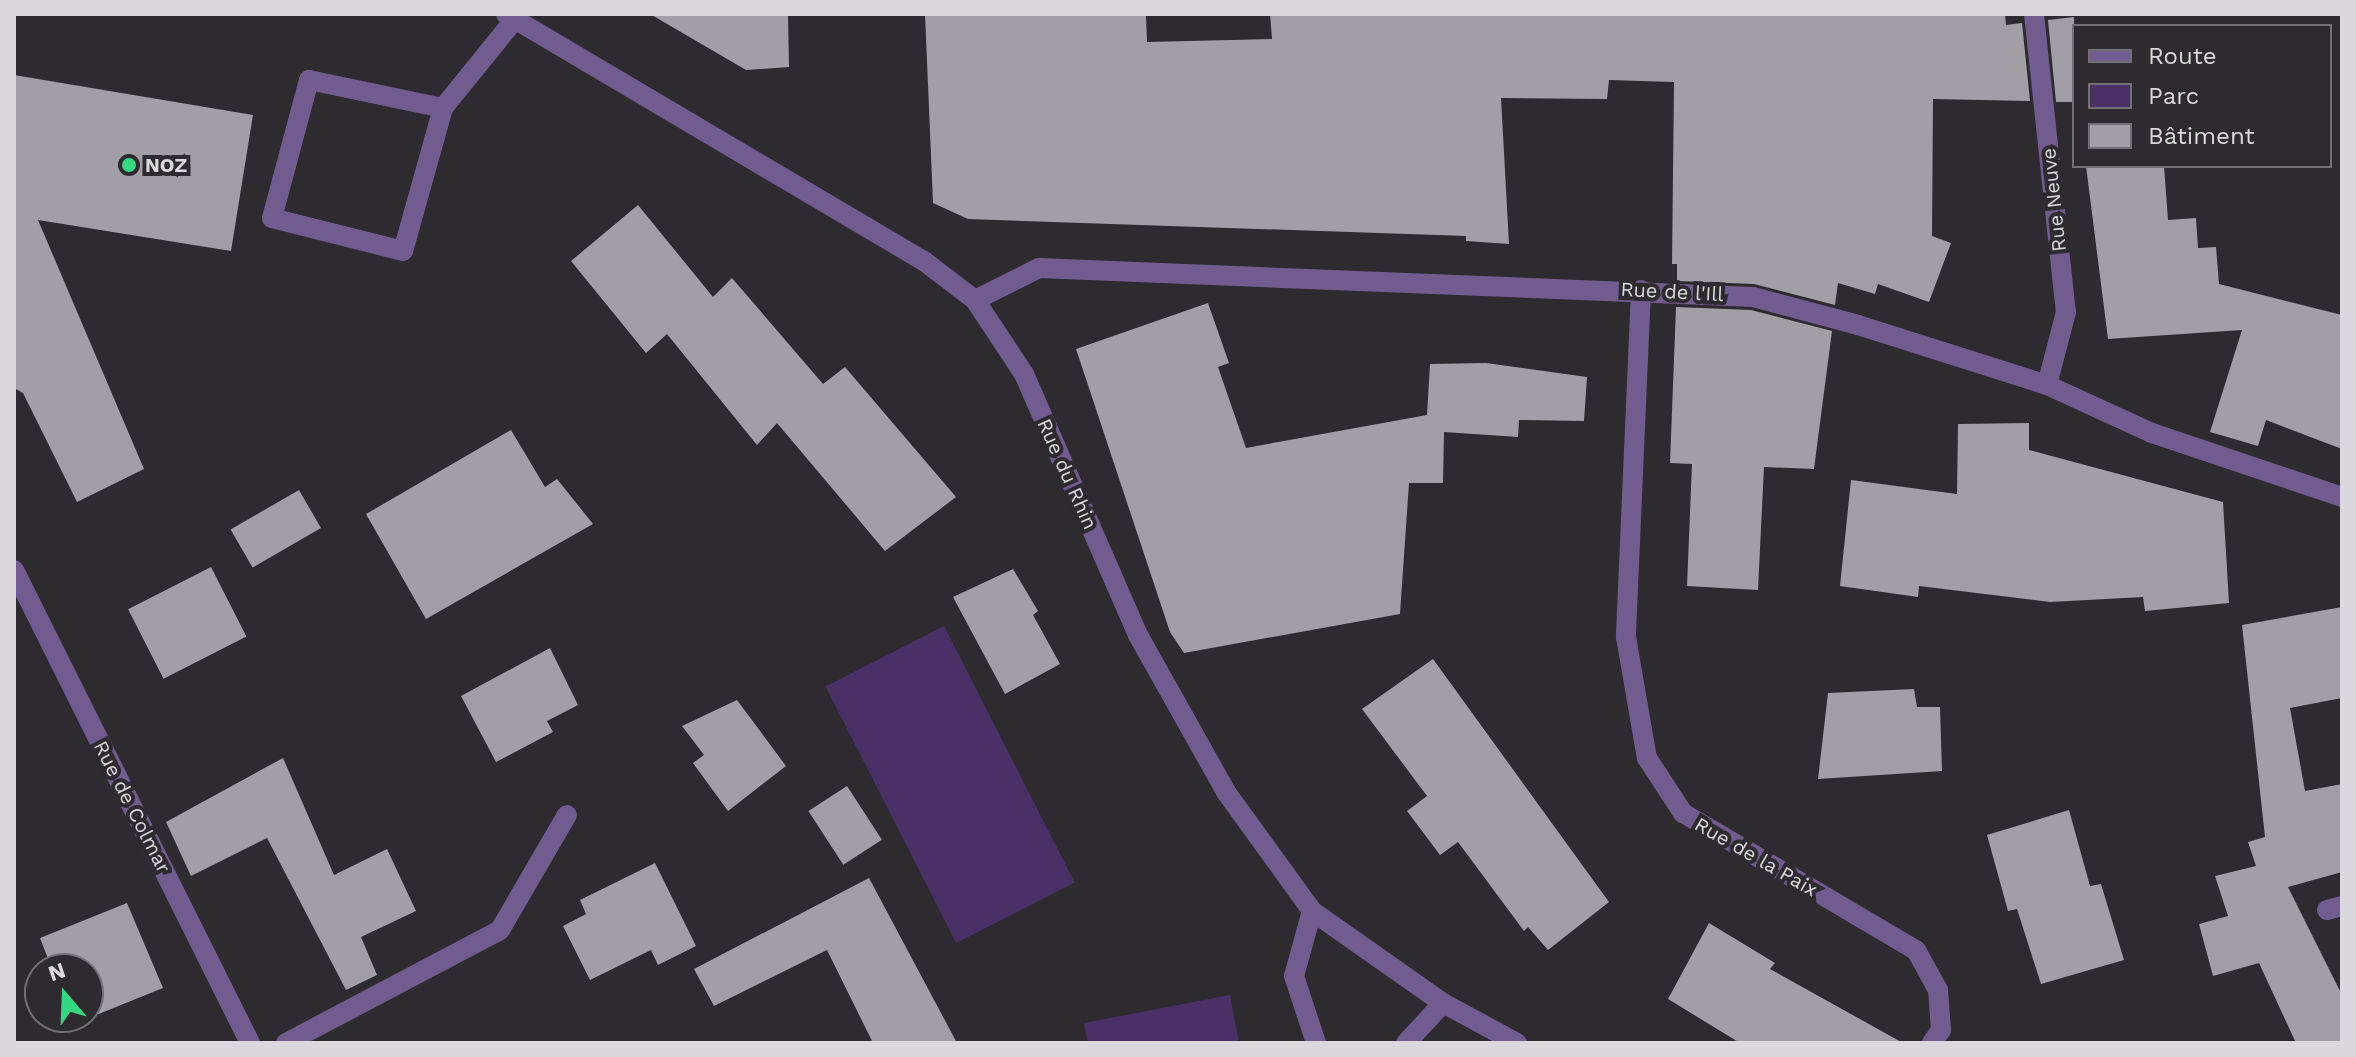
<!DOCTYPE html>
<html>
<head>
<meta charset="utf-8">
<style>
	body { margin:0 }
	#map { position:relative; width:2356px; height:1057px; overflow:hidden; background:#2d2a30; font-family:"Work Sans",sans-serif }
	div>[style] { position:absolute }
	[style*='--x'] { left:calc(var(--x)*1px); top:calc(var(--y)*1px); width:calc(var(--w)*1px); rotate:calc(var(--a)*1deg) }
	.green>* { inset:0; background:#4b3068; transform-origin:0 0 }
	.building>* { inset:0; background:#a19ea5; transform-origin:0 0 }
	.minor>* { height:20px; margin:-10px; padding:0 10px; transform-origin:10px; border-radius:10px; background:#725b8e }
	.dots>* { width:22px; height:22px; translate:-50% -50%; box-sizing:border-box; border:4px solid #2d2a30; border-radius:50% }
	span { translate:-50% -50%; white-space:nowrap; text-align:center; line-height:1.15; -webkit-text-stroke:8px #2d2a30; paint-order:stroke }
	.poi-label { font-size:20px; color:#dbd9dd; font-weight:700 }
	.left { translate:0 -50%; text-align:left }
	.street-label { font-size:20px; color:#dbd9dd }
	.frame { position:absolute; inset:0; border:16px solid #dbd9dd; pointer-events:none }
	.legend { position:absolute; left:2072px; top:24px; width:260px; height:144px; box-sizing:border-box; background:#2d2a30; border:2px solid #737075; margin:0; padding:10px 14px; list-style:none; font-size:24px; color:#dbd9dd }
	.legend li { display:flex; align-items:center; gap:16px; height:40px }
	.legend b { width:40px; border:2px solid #737075 }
	.north { position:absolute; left:24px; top:953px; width:80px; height:80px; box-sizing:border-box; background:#2d2a30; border:2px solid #737075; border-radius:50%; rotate:341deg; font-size:22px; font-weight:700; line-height:32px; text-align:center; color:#dbd9dd }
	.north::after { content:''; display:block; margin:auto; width:28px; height:36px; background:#35d881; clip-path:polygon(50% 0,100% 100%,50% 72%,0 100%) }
</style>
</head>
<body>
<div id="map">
	<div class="green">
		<div style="left:944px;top:626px;width:288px;height:133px;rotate:63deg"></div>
		<div style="clip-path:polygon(1230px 995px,1239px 1043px,1088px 1043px,1084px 1023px)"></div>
	</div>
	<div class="building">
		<div style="clip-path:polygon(650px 14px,788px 14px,789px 67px,746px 70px)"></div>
		<div style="clip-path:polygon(925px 14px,1146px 16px,1147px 42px,1272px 39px,1270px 14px,2005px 14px,2006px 25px,2022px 23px,2030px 101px,1933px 99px,1932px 236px,1951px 243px,1929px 302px,1878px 284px,1875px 294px,1838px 283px,1835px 305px,1754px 284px,1677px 281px,1677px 264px,1672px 264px,1674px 82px,1609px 80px,1607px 99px,1501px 98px,1509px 244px,1466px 241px,1466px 236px,968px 219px,933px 203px)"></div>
		<div style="clip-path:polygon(2074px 17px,2074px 102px,2056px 102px,2048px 20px)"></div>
		<div style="clip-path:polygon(14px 75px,253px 115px,231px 251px,38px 220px,144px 469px,77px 502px,23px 393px,14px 388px)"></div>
		<div style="clip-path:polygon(2086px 166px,2164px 166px,2168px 220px,2196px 218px,2198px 248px,2216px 247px,2219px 284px,2342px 315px,2342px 449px,2266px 420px,2258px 446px,2210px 432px,2242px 330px,2108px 339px)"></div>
		<div style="clip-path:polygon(638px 205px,713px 297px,732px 278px,823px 384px,845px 367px,956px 497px,885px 551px,777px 423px,757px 445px,667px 334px,646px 353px,571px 261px)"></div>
		<div style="clip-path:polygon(1208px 303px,1229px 363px,1218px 367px,1246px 448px,1427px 415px,1430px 364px,1486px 363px,1587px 377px,1584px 421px,1519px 420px,1518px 437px,1444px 432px,1443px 483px,1409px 483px,1400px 614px,1184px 653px,1170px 632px,1076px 349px)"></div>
		<div style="clip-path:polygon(1676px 307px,1751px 310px,1832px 331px,1814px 469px,1764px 467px,1758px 590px,1687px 586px,1692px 464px,1670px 463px)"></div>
		<div style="clip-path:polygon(2029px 423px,2029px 450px,2223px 502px,2229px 603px,2145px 611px,2143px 597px,2050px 602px,1919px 586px,1918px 597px,1840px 586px,1851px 480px,1957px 494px,1958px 424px)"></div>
		<div style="clip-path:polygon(511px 430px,545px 487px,557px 479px,593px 524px,426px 619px,366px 514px)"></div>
		<div style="left:299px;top:490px;width:44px;height:79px;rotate:60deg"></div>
		<div style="left:211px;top:567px;width:78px;height:93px;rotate:63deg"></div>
		<div style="clip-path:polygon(1013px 569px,1038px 611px,1033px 615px,1060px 664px,1005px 694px,953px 597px)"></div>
		<div style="clip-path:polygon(2342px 607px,2342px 698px,2290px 708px,2305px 791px,2342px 784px,2342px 872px,2288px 887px,2342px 995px,2342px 1043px,2296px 1043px,2259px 963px,2213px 976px,2199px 924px,2228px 916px,2215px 876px,2256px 866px,2248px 842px,2265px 837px,2242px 625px)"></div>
		<div style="clip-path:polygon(550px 648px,578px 705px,547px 721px,553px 732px,496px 762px,461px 696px)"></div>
		<div style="clip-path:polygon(1433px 659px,1609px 902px,1548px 950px,1528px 927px,1524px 931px,1458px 842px,1440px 855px,1407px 811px,1427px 796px,1362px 709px)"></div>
		<div style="clip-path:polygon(1914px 689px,1917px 707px,1940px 707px,1942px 771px,1818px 779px,1828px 693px)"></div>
		<div style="clip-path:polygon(737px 700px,786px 766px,728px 811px,693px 763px,704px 755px,682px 726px)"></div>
		<div style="clip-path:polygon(283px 758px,334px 875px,387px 849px,416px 911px,361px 937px,377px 975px,346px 990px,267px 838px,191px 876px,166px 822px)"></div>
		<div style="left:847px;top:786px;width:64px;height:46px;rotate:57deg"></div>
		<div style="clip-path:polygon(2069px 810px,2090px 886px,2101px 884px,2124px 960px,2041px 984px,2017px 909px,2008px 911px,1987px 835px)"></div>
		<div style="clip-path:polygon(655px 863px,696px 946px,658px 965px,651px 950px,590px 980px,563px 926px,586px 914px,580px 900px)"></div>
		<div style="clip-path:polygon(869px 878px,957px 1043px,873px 1043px,827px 950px,714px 1006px,694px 969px)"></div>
		<div style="clip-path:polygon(127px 903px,163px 988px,74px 1024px,71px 1017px,88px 1017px,88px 969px,52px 969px,40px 938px)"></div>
		<div style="clip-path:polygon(1709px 923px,1775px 963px,1770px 969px,1903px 1043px,1740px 1043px,1668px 999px)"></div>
	</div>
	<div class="minor">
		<div style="--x:506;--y:14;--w:486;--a:30.6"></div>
		<div style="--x:924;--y:261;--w:64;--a:37.4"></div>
		<div style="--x:975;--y:300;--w:89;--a:56.5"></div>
		<div style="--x:1024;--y:374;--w:285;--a:66.4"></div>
		<div style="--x:1138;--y:635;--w:180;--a:60.7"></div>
		<div style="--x:1226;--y:792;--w:147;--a:54.1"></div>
		<div style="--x:1312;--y:911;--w:160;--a:35.1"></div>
		<div style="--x:1443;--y:1003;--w:84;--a:28.4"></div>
		<div style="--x:2034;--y:14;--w:300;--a:83.9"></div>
		<div style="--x:2066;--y:312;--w:75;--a:104.6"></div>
		<div style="--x:443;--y:108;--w:148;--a:105.6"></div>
		<div style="--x:403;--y:251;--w:135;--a:-165.9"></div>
		<div style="--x:272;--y:218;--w:143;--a:-75"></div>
		<div style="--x:309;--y:80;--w:137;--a:11.8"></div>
		<div style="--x:443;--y:108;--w:116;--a:-51"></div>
		<div style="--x:1641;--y:290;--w:347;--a:92.5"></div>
		<div style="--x:1626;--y:637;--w:123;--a:80.2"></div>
		<div style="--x:1647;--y:758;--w:66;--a:56.8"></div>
		<div style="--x:1683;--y:813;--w:270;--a:30.5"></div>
		<div style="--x:1916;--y:950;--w:46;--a:61.2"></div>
		<div style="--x:1938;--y:990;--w:40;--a:85.7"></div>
		<div style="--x:1941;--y:1030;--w:16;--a:125"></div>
		<div style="--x:975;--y:300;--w:72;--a:-26.6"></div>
		<div style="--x:1039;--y:268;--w:715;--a:2.33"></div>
		<div style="--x:1753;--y:297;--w:109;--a:14.9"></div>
		<div style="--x:1858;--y:325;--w:198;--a:17.6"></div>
		<div style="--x:2047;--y:385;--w:115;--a:24.6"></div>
		<div style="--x:2152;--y:433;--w:200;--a:18.6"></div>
		<div style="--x:14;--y:570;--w:529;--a:63.48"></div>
		<div style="--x:2327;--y:910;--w:16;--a:-15"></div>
		<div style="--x:1312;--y:911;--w:67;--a:105.5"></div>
		<div style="--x:1294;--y:976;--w:71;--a:71.8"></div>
		<div style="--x:286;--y:1043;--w:242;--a:-27.8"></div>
		<div style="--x:500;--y:930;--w:133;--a:-59.8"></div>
		<div style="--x:1406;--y:1043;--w:54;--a:-47.2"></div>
	</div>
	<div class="dots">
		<div style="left:129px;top:165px;background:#35d881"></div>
	</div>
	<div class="poi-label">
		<span class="left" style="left:145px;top:165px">NOZ</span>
	</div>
	<div class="street-label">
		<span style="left:2054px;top:200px;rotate:-96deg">Rue Neuve</span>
		<span style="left:1672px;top:292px;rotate:3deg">Rue de l'Ill</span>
		<span style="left:1067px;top:474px;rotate:66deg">Rue du Rhin</span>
		<span style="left:132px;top:807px;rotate:63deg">Rue de Colmar</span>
		<span style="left:1756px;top:857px;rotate:30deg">Rue de la Paix</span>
	</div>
	<div class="frame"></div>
	<ul class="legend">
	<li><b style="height:10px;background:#725b8e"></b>Route</li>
	<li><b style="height:22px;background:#4b3068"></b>Parc</li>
	<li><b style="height:22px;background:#a19ea5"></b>Bâtiment</li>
	</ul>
	<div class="north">N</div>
</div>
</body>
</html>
